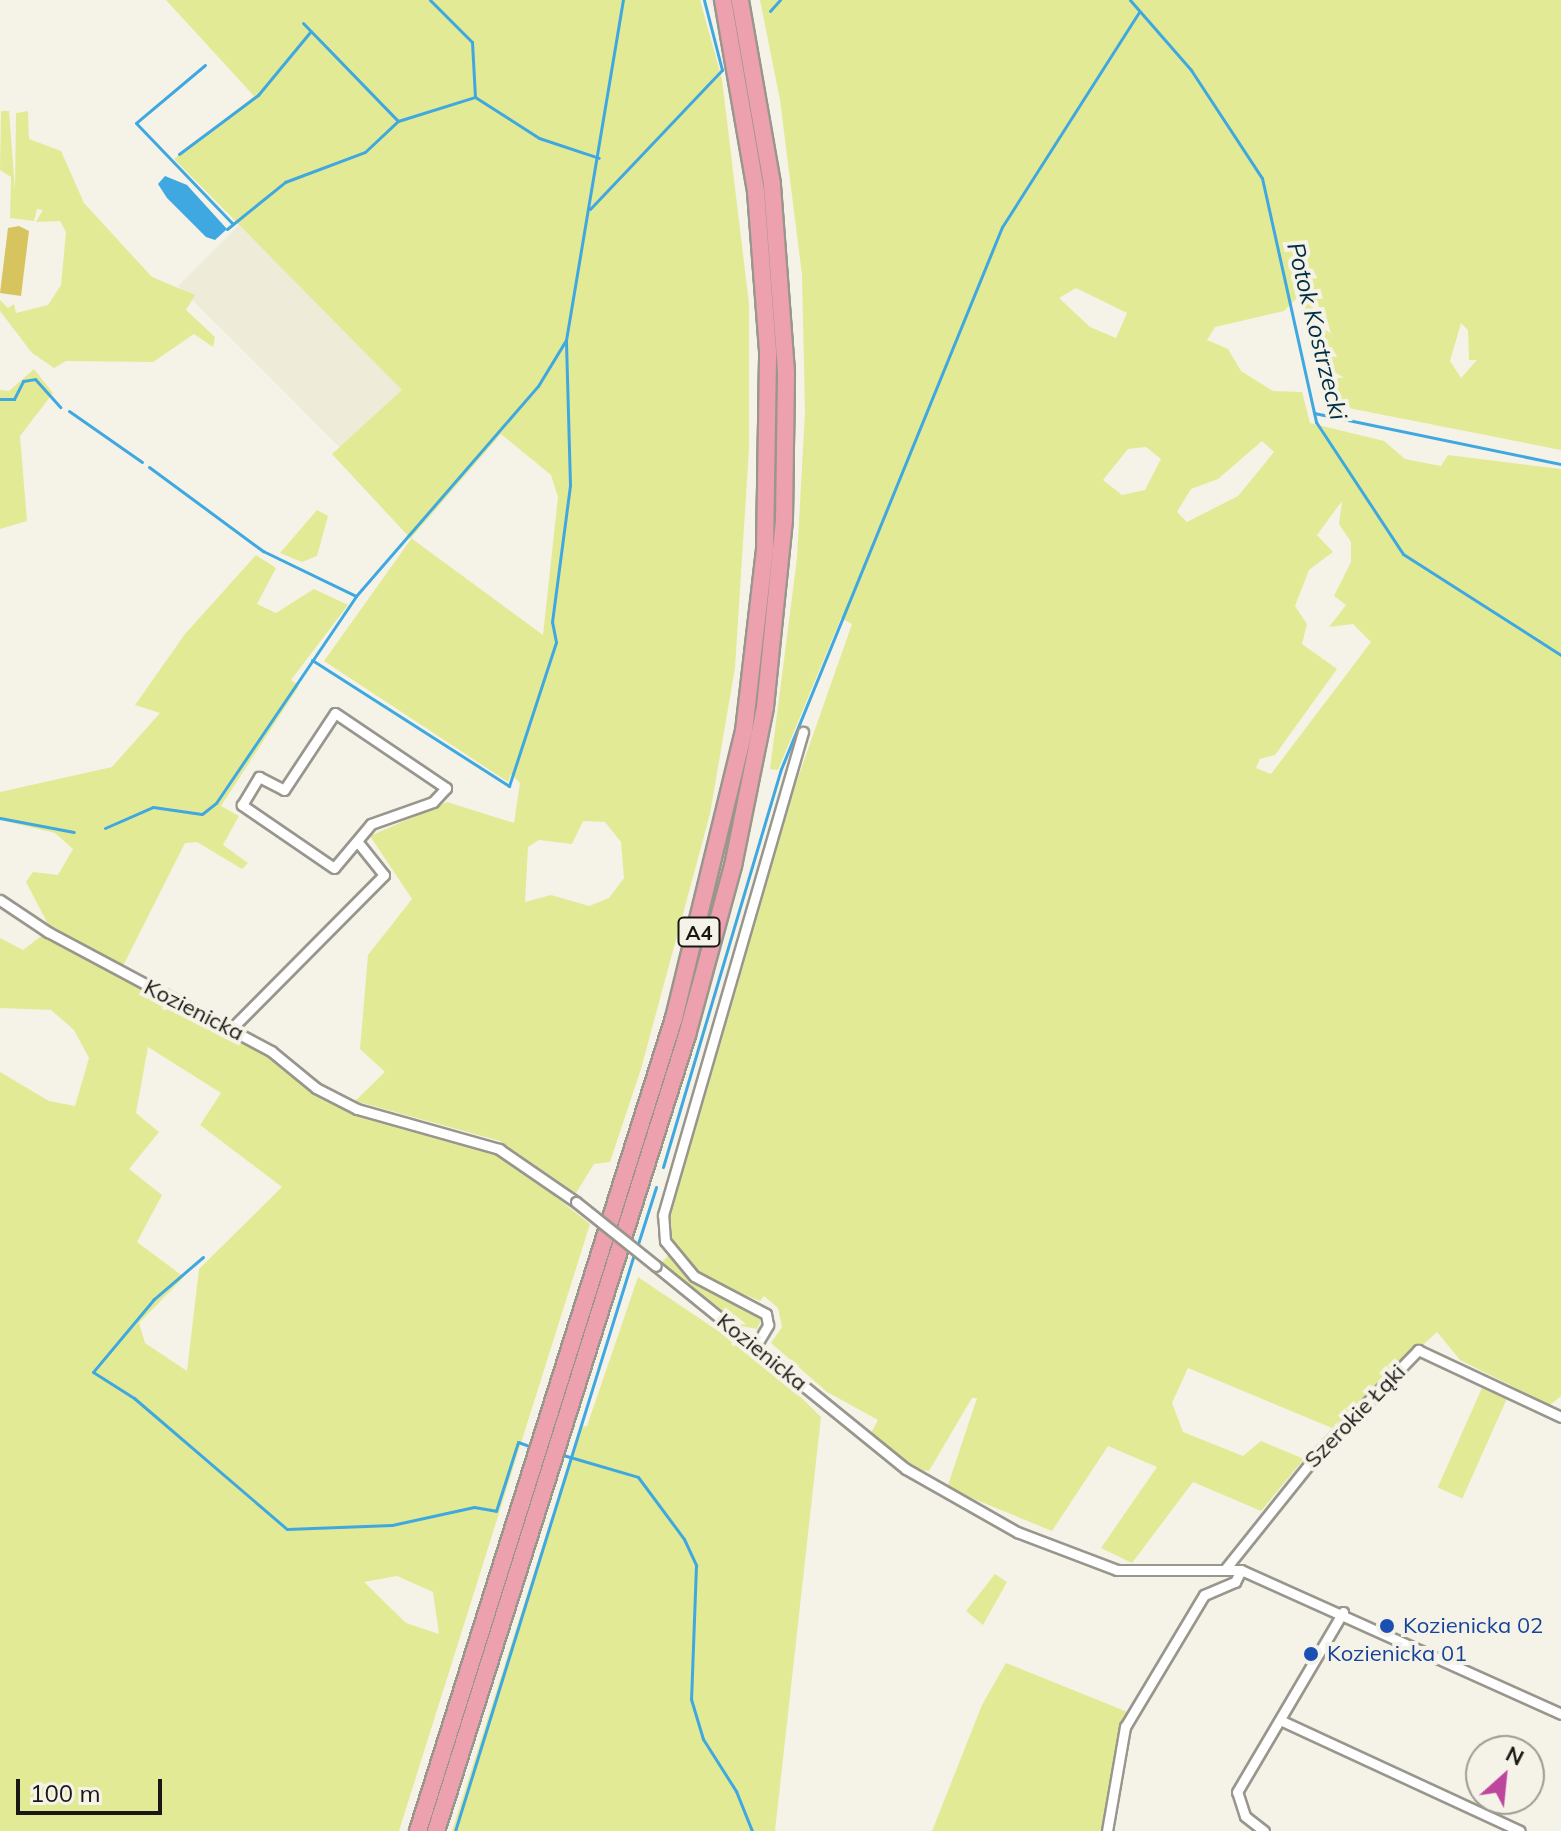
<!DOCTYPE html>
<html>
<head>
<meta charset="utf-8">
<style>
	body { margin:0 }
	#map { position:relative; width:1561px; height:1831px; overflow:hidden; background:#f5f3e8; font-family:Mulish,sans-serif }
	div>[style] { position:absolute }
	[style*='--x'] { left:calc(var(--x)*1px); top:calc(var(--y)*1px); width:calc(var(--w)*1px); rotate:calc(var(--a)*1deg) }
	.built>* { inset:0; background:#eeebd8; transform-origin:0 0 }
	.green>* { inset:0; background:#e3ea95; transform-origin:0 0 }
	.water>* { inset:0; background:#40a8e0 }
	.stream>* { height:3px; margin:-1.5px; padding:0 1.5px; transform-origin:1.5px; border-radius:1.5px; background:#40a8e0 }
	.building>* { inset:0; background:#d8c45e }
	.roads { filter:drop-shadow(2px 0 #98968d) drop-shadow(-2px 0 #98968d) drop-shadow(0 2px #98968d) drop-shadow(0 -2px #98968d) }
	.street>* { height:9px; margin:-4.5px; padding:0 4.5px; transform-origin:4.5px; border-radius:4.5px; background:#fff }
	.highway>* { height:16px; margin:-8px; padding:0 8px; transform-origin:8px; border-radius:8px; background:#eda0ae }
	.bridges { filter:drop-shadow(2px 0 #98968d) drop-shadow(-2px 0 #98968d) drop-shadow(0 2px #98968d) drop-shadow(0 -2px #98968d) }
	.street-bridge>* { height:9px; margin:-4.5px; padding:0 4.5px; transform-origin:4.5px; border-radius:4.5px; background:#fff }
	.dots>* { width:22px; height:22px; translate:-50% -50%; box-sizing:border-box; border:4px solid #f5f3e8; border-radius:50% }
	span { translate:-50% -50%; white-space:nowrap; text-align:center; line-height:1.15; -webkit-text-stroke:8px #f5f3e8; paint-order:stroke }
	.shield-label span { padding:2px 6px; background:#f5f3e8; border:2px solid; border-radius:6px; -webkit-text-stroke-width:0 }
	.shield-label { font-size:20px; color:#191815; font-weight:700 }
	.street-label { font-size:22px; color:#191815 }
	.transit-label { font-size:22px; color:#164399 }
	.left { translate:0 -50%; text-align:left }
	.water-label { font-size:24px; color:#002e44; font-style:italic }
	.north { position:absolute; left:1465px; top:1735px; width:80px; height:80px; box-sizing:border-box; background:#f5f3e8; border:2px solid #9d9b94; border-radius:50%; rotate:27deg; font-size:22px; font-weight:700; line-height:32px; text-align:center; color:#191815 }
	.north::after { content:''; display:block; margin:auto; width:28px; height:36px; background:#be479e; clip-path:polygon(50% 0,100% 100%,50% 72%,0 100%) }
	.scale { position:absolute; left:16px; top:1779px; width:146px; height:36px; box-sizing:border-box; border:4px solid #191815; border-top:0; padding-left:10px; font-size:24px; line-height:28px; white-space:nowrap; color:#191815; -webkit-text-stroke:6px #f5f3e8; paint-order:stroke }
</style>
</head>
<body>
<div id="map">
	<div class="built">
		<div style="left:239px;top:225px;width:233px;height:86px;rotate:45deg"></div>
	</div>
	<div class="green">
		<div style="clip-path:polygon(evenodd,166px 0,700px 0,722px 79px,749px 304px,749px 449px,735px 668px,710px 814px,641px 1069px,610px 1162px,594px 1164px,576px 1193px,500px 1141px,355px 1101px,385px 1072px,360px 1049px,368px 955px,412px 899px,370px 836px,447px 802px,514px 823px,520px 783px,511px 774px,508px 782px,324px 661px,411px 539px,332px 454px,402px 390px,174px 159px,254px 96px,166px 0,501px 434px,551px 475px,558px 497px,543px 635px,411px 538px,501px 434px,166px 0,583px 821px,605px 822px,621px 842px,624px 878px,609px 898px,589px 906px,551px 895px,525px 902px,528px 847px,539px 840px,572px 844px,583px 821px)"></div>
		<div style="clip-path:polygon(evenodd,760px 0,1561px 0,1561px 450px,1323px 403px,1300px 295px,1284px 311px,1215px 327px,1207px 340px,1228px 349px,1241px 371px,1273px 391px,1302px 392px,1310px 423px,1384px 441px,1405px 459px,1441px 466px,1448px 455px,1561px 469px,1561px 1396px,1550px 1405px,1460px 1360px,1437px 1332px,1332px 1428px,1188px 1368px,1172px 1403px,1183px 1432px,1243px 1456px,1261px 1441px,1304px 1459px,1261px 1511px,1193px 1482px,1132px 1563px,1101px 1548px,1157px 1467px,1108px 1446px,1052px 1531px,947px 1488px,977px 1398px,972px 1398px,929px 1471px,918px 1470px,871px 1433px,878px 1420px,827px 1392px,771px 1343px,782px 1327px,778px 1308px,764px 1296px,760px 1301px,708px 1280px,673px 1246px,669px 1210px,774px 846px,852px 624px,841px 618px,778px 770px,770px 769px,797px 558px,805px 412px,802px 275px,780px 100px,760px 0,1076px 288px,1127px 313px,1116px 338px,1090px 327px,1059px 298px,1076px 288px,760px 0,1461px 323px,1468px 330px,1469px 360px,1477px 360px,1461px 378px,1450px 361px,1461px 323px,760px 0,1262px 441px,1274px 452px,1238px 496px,1187px 522px,1177px 512px,1191px 489px,1218px 479px,1262px 441px,760px 0,1146px 447px,1161px 459px,1145px 490px,1122px 495px,1103px 480px,1128px 449px,1146px 447px,760px 0,1342px 501px,1339px 524px,1351px 542px,1351px 562px,1334px 596px,1346px 605px,1329px 627px,1353px 624px,1371px 642px,1271px 774px,1256px 768px,1260px 759px,1275px 755px,1337px 669px,1302px 644px,1307px 624px,1295px 606px,1309px 570px,1333px 552px,1317px 535px,1342px 501px)"></div>
		<div style="clip-path:polygon(1px 111px,9px 111px,15px 190px,16px 113px,28px 111px,29px 139px,61px 151px,84px 203px,152px 277px,195px 295px,186px 310px,215px 337px,213px 347px,194px 334px,153px 362px,66px 361px,54px 368px,32px 353px,0 311px,0 300px,8px 308px,14px 304px,16px 313px,48px 305px,61px 285px,66px 232px,60px 221px,36px 222px,43px 210px,37px 209px,34px 221px,10px 218px,11px 177px,0 170px)"></div>
		<div style="clip-path:polygon(34px 369px,53px 393px,20px 436px,27px 521px,0 529px,0 390px,9px 391px)"></div>
		<div style="clip-path:polygon(317px 510px,328px 516px,317px 556px,302px 562px,280px 553px)"></div>
		<div style="clip-path:polygon(256px 555px,276px 568px,257px 604px,276px 613px,314px 589px,348px 605px,291px 680px,299px 686px,221px 806px,239px 816px,223px 845px,248px 863px,242px 869px,197px 842px,185px 843px,123px 966px,48px 924px,26px 882px,33px 872px,58px 875px,73px 849px,55px 833px,0 820px,0 792px,112px 767px,160px 713px,135px 705px,185px 634px)"></div>
		<div style="clip-path:polygon(evenodd,44px 934px,243px 1041px,334px 1103px,506px 1158px,590px 1224px,399px 1831px,0 1831px,0 1072px,49px 1101px,75px 1106px,89px 1058px,74px 1030px,51px 1010px,0 1008px,0 938px,23px 950px,44px 934px,148px 1047px,221px 1093px,200px 1125px,282px 1187px,199px 1269px,187px 1371px,145px 1343px,139px 1323px,184px 1277px,137px 1242px,162px 1195px,129px 1169px,159px 1132px,136px 1113px,148px 1047px,44px 934px,397px 1576px,433px 1592px,439px 1634px,406px 1623px,364px 1582px,397px 1576px)"></div>
		<div style="clip-path:polygon(669px 1255px,712px 1293px,755px 1308px,762px 1318px,757px 1329px,737px 1325px,662px 1262px)"></div>
		<div style="clip-path:polygon(638px 1277px,766px 1363px,821px 1417px,775px 1831px,452px 1831px,580px 1427px,587px 1426px)"></div>
		<div style="left:1482px;top:1388px;width:27px;height:109px;rotate:24deg"></div>
		<div style="clip-path:polygon(995px 1574px,1007px 1582px,983px 1625px,966px 1611px)"></div>
		<div style="clip-path:polygon(1006px 1663px,1130px 1713px,1110px 1831px,932px 1831px,982px 1705px)"></div>
	</div>
	<div class="water">
		<div style="clip-path:polygon(165px 176px,187px 185px,227px 229px,215px 240px,206px 237px,167px 198px,158px 184px)"></div>
	</div>
	<div class="stream">
		<div style="--x:430;--y:0;--w:59;--a:45"></div>
		<div style="--x:472;--y:42;--w:55;--a:86.9"></div>
		<div style="--x:1130;--y:0;--w:93;--a:48.9"></div>
		<div style="--x:1191;--y:70;--w:129;--a:56.7"></div>
		<div style="--x:1262;--y:178;--w:250;--a:77.5"></div>
		<div style="--x:1316;--y:422;--w:158;--a:56.6"></div>
		<div style="--x:1403;--y:554;--w:188;--a:32.6"></div>
		<div style="--x:770;--y:11;--w:15;--a:-48"></div>
		<div style="--x:303;--y:23;--w:136;--a:45.9"></div>
		<div style="--x:205;--y:65;--w:90;--a:140"></div>
		<div style="--x:136;--y:123;--w:139;--a:46.2"></div>
		<div style="--x:475;--y:97;--w:76;--a:32.6"></div>
		<div style="--x:539;--y:138;--w:63;--a:18.4"></div>
		<div style="--x:179;--y:154;--w:99;--a:-36.8"></div>
		<div style="--x:258;--y:95;--w:83;--a:-50.4"></div>
		<div style="--x:590;--y:209;--w:192;--a:-46.5"></div>
		<div style="--x:722;--y:70;--w:72;--a:-104.4"></div>
		<div style="--x:227;--y:229;--w:75;--a:-39"></div>
		<div style="--x:285;--y:182;--w:85;--a:-20.6"></div>
		<div style="--x:365;--y:152;--w:45;--a:-43.2"></div>
		<div style="--x:398;--y:121;--w:81;--a:-17.3"></div>
		<div style="--x:0;--y:399;--w:14;--a:0"></div>
		<div style="--x:14;--y:399;--w:20;--a:-63"></div>
		<div style="--x:23;--y:381;--w:12;--a:-9"></div>
		<div style="--x:35;--y:379;--w:38;--a:48"></div>
		<div style="--x:69;--y:411;--w:89;--a:34.9"></div>
		<div style="--x:1314;--y:413;--w:252;--a:11.7"></div>
		<div style="--x:149;--y:467;--w:142;--a:36.4"></div>
		<div style="--x:263;--y:551;--w:103;--a:25.8"></div>
		<div style="--x:312;--y:660;--w:234;--a:32.6"></div>
		<div style="--x:509;--y:786;--w:151;--a:-71.9"></div>
		<div style="--x:556;--y:642;--w:20;--a:-101"></div>
		<div style="--x:552;--y:622;--w:138;--a:-82.5"></div>
		<div style="--x:570;--y:485;--w:144;--a:-91.6"></div>
		<div style="--x:0;--y:818;--w:75;--a:10.7"></div>
		<div style="--x:105;--y:828;--w:52;--a:-23.6"></div>
		<div style="--x:153;--y:807;--w:49;--a:8.1"></div>
		<div style="--x:202;--y:814;--w:18;--a:-38"></div>
		<div style="--x:216;--y:803;--w:250;--a:-55.9"></div>
		<div style="--x:356;--y:596;--w:278;--a:-49.1"></div>
		<div style="--x:538;--y:386;--w:54;--a:-58.7"></div>
		<div style="--x:566;--y:340;--w:345;--a:-80.5"></div>
		<div style="--x:663;--y:1167;--w:415;--a:-73.5"></div>
		<div style="--x:781;--y:769;--w:585;--a:-67.82"></div>
		<div style="--x:1002;--y:227;--w:255;--a:-57.5"></div>
		<div style="--x:637;--y:1247;--w:63;--a:-72.4"></div>
		<div style="--x:203;--y:1257;--w:65;--a:139.4"></div>
		<div style="--x:154;--y:1299;--w:95;--a:129.9"></div>
		<div style="--x:93;--y:1372;--w:49;--a:32.4"></div>
		<div style="--x:134;--y:1398;--w:201;--a:40.6"></div>
		<div style="--x:287;--y:1529;--w:105;--a:-2.2"></div>
		<div style="--x:392;--y:1525;--w:84;--a:-12.4"></div>
		<div style="--x:474;--y:1507;--w:22;--a:10"></div>
		<div style="--x:496;--y:1511;--w:72;--a:-72.3"></div>
		<div style="--x:518;--y:1442;--w:15;--a:20"></div>
		<div style="--x:563;--y:1455;--w:78;--a:16.3"></div>
		<div style="--x:638;--y:1477;--w:77;--a:53.4"></div>
		<div style="--x:684;--y:1539;--w:29;--a:65"></div>
		<div style="--x:696;--y:1565;--w:134;--a:92.1"></div>
		<div style="--x:691;--y:1699;--w:42;--a:73.3"></div>
		<div style="--x:703;--y:1739;--w:62;--a:57.6"></div>
		<div style="--x:736;--y:1791;--w:43;--a:68.2"></div>
		<div style="--x:455;--y:1831;--w:604;--a:-72.76"></div>
	</div>
	<div class="building">
		<div style="clip-path:polygon(19px 226px,29px 231px,21px 296px,0 293px,8px 228px)"></div>
	</div>
	<div class="roads">
		<div class="street">
			<div style="--x:335;--y:713;--w:134;--a:34"></div>
			<div style="--x:446;--y:788;--w:19;--a:133"></div>
			<div style="--x:433;--y:802;--w:66;--a:160.5"></div>
			<div style="--x:371;--y:824;--w:57;--a:130.1"></div>
			<div style="--x:334;--y:868;--w:112;--a:-145.6"></div>
			<div style="--x:242;--y:805;--w:33;--a:-59"></div>
			<div style="--x:259;--y:777;--w:28;--a:27"></div>
			<div style="--x:284;--y:790;--w:92;--a:-56.5"></div>
			<div style="--x:0;--y:900;--w:58;--a:33.7"></div>
			<div style="--x:48;--y:932;--w:253;--a:28.1"></div>
			<div style="--x:271;--y:1051;--w:58;--a:39.4"></div>
			<div style="--x:316;--y:1088;--w:46;--a:27.1"></div>
			<div style="--x:357;--y:1109;--w:148;--a:15.7"></div>
			<div style="--x:499;--y:1149;--w:93;--a:34.5"></div>
			<div style="--x:231;--y:1029;--w:217;--a:-45.2"></div>
			<div style="--x:384;--y:875;--w:43;--a:-128.5"></div>
			<div style="--x:656;--y:1266;--w:322;--a:39.1"></div>
			<div style="--x:906;--y:1469;--w:128;--a:29.6"></div>
			<div style="--x:1017;--y:1532;--w:107;--a:20.8"></div>
			<div style="--x:1117;--y:1570;--w:124;--a:0"></div>
			<div style="--x:1241;--y:1570;--w:351;--a:24.2"></div>
			<div style="--x:755;--y:1347;--w:26;--a:-59"></div>
			<div style="--x:768;--y:1325;--w:11;--a:-100"></div>
			<div style="--x:766;--y:1314;--w:81;--a:-152.2"></div>
			<div style="--x:694;--y:1276;--w:45;--a:-129.6"></div>
			<div style="--x:665;--y:1241;--w:26;--a:-94"></div>
			<div style="--x:663;--y:1215;--w:503;--a:-73.84"></div>
			<div style="--x:1226;--y:1568;--w:147;--a:-51.3"></div>
			<div style="--x:1318;--y:1453;--w:144;--a:-45.8"></div>
			<div style="--x:1418;--y:1350;--w:158;--a:25.1"></div>
			<div style="--x:1280;--y:1720;--w:264;--a:24.8"></div>
			<div style="--x:1107;--y:1831;--w:106;--a:-80.2"></div>
			<div style="--x:1125;--y:1727;--w:154;--a:-59.1"></div>
			<div style="--x:1204;--y:1595;--w:34;--a:-23"></div>
			<div style="--x:1235;--y:1582;--w:13;--a:-63"></div>
			<div style="--x:1264;--y:1831;--w:24;--a:-142"></div>
			<div style="--x:1245;--y:1816;--w:25;--a:-108"></div>
			<div style="--x:1237;--y:1792;--w:209;--a:-59.5"></div>
		</div>
		<div class="highway">
			<div style="--x:418;--y:1831;--w:852;--a:-72.52"></div>
			<div style="--x:674;--y:1018;--w:295;--a:-76.3"></div>
			<div style="--x:744;--y:731;--w:183;--a:-83.4"></div>
			<div style="--x:765;--y:549;--w:198;--a:-89.1"></div>
			<div style="--x:768;--y:351;--w:160;--a:-94.3"></div>
			<div style="--x:756;--y:191;--w:194;--a:-99.8"></div>
			<div style="--x:436;--y:1831;--w:835;--a:-72.5"></div>
			<div style="--x:687;--y:1035;--w:175;--a:-74.8"></div>
			<div style="--x:733;--y:866;--w:162;--a:-78.6"></div>
			<div style="--x:765;--y:707;--w:189;--a:-84.2"></div>
			<div style="--x:784;--y:519;--w:147;--a:-89.2"></div>
			<div style="--x:786;--y:372;--w:189;--a:-94.3"></div>
			<div style="--x:772;--y:184;--w:187;--a:-99.9"></div>
		</div>
	</div>
	<div class="bridges">
		<div class="street-bridge">
			<div style="--x:576;--y:1202;--w:102;--a:38.7"></div>
		</div>
	</div>
	<div class="dots">
		<div style="left:1387px;top:1626px;background:#1a4fb4"></div>
		<div style="left:1311px;top:1654px;background:#1a4fb4"></div>
	</div>
	<div class="shield-label">
		<span style="left:699px;top:932px">A4</span>
	</div>
	<div class="street-label">
		<span style="left:194px;top:1010px;rotate:27deg">Kozienicka</span>
		<span style="left:762px;top:1352px;rotate:39deg">Kozienicka</span>
		<span style="left:1355px;top:1416px;rotate:-46deg">Szerokie Łąki</span>
	</div>
	<div class="transit-label">
		<span class="left" style="left:1403px;top:1626px">Kozienicka 02</span>
		<span class="left" style="left:1327px;top:1654px">Kozienicka 01</span>
	</div>
	<div class="water-label">
		<span style="left:1317px;top:331px;rotate:76deg">Potok Kostrzecki</span>
	</div>
	<div class="north">N</div>
	<div class="scale">100 m</div>
</div>
</body>
</html>
